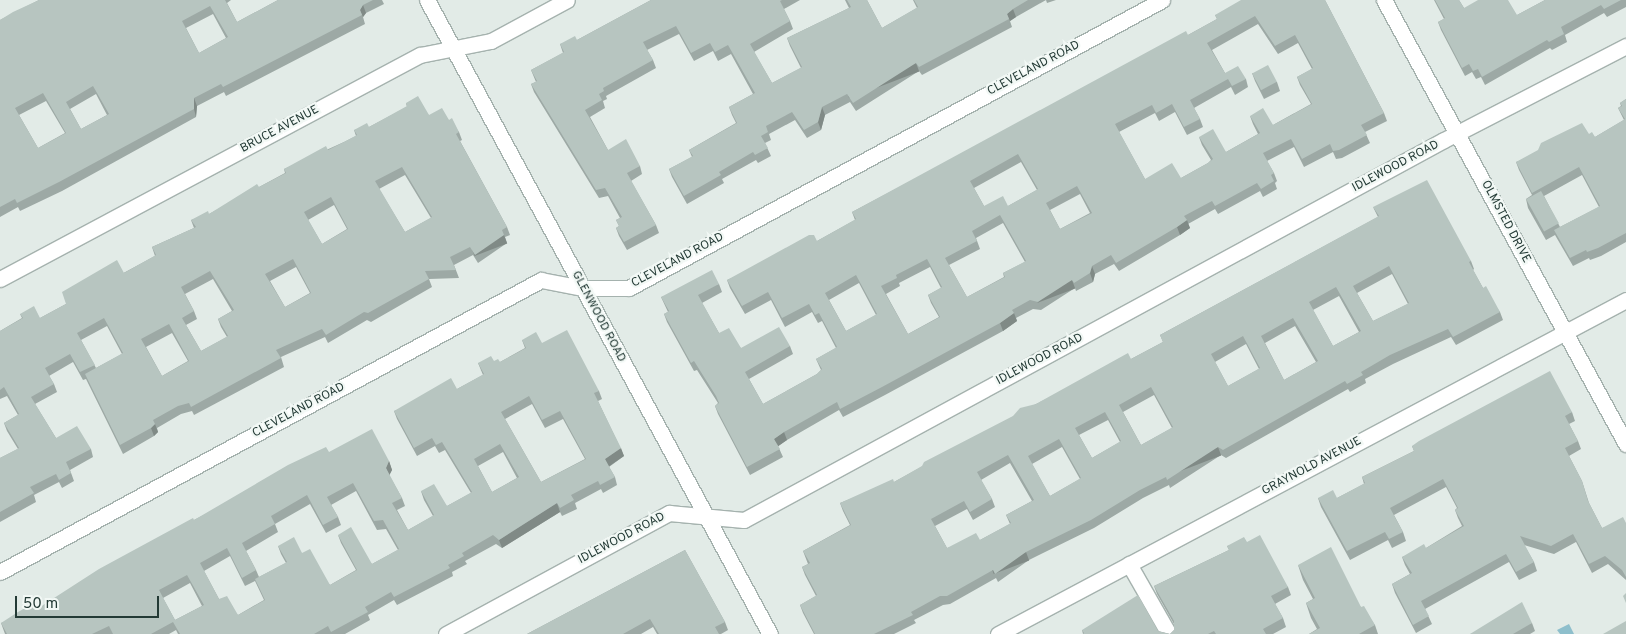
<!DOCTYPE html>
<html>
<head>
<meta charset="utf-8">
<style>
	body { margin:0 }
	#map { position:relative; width:1626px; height:634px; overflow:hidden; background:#e2ebe7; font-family:Overpass,sans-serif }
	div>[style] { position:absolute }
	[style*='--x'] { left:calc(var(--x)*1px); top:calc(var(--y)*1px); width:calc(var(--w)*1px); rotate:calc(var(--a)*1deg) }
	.water>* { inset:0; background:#8ebfcc }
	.roads { filter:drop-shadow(1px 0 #a5b2ae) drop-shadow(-1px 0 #a5b2ae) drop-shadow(0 1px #a5b2ae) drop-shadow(0 -1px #a5b2ae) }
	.minor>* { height:15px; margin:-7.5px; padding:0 7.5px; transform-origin:7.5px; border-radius:7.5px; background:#fff }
	.wall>* { inset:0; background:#9da9a5 }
	.shaded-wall>* { inset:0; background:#808a86; transform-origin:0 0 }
	.building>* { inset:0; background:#b7c5c0; transform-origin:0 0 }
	span { translate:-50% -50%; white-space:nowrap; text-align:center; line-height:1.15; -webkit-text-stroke:4.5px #f2f8f5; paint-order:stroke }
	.street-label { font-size:12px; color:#233a35 }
	.scale { position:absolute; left:15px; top:596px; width:144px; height:22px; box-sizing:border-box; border:2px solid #233a35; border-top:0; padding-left:6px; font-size:15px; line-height:18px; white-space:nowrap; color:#233a35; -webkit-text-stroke:4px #f2f8f5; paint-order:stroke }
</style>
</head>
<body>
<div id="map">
	<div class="water">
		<div style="clip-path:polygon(1569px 624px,1574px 634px,1560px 634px,1557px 630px)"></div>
	</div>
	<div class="roads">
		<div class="minor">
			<div style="--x:427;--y:0;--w:721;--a:61.59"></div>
			<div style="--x:1384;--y:0;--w:506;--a:61.41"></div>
			<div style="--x:0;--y:279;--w:476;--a:-28.1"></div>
			<div style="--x:420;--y:55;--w:72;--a:-11.2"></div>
			<div style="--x:491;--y:41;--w:86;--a:-28.3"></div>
			<div style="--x:1129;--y:564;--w:81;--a:60.3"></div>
			<div style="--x:0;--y:572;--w:615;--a:-28.36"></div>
			<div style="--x:541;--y:280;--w:43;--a:10.8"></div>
			<div style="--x:583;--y:288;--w:46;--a:0"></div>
			<div style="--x:629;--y:288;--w:606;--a:-28.38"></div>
			<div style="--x:446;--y:634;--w:254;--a:-28.5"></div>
			<div style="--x:669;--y:513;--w:75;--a:5.3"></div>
			<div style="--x:744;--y:520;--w:796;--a:-28.5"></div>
			<div style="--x:1444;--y:140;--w:205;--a:-27.3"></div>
			<div style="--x:998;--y:634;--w:711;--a:-28.01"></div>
		</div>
	</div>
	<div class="wall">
		<div style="clip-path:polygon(evenodd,39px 0,231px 0,227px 3px,237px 22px,278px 0,382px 0,384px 4px,366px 13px,363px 17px,365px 24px,226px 96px,224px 92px,197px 106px,196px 117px,62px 191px,20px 211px,18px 207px,0 217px,0 20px,39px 0,213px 14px,226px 38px,199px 53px,186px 28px,213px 14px,39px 0,96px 94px,107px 115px,81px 129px,70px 109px,96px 94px,39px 0,46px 101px,65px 133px,38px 148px,19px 115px,46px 101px)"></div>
		<div style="clip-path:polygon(651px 0,800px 0,784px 9px,790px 21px,793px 29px,754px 52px,772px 83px,801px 68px,790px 46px,787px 38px,849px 8px,845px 0,867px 0,882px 28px,917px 8px,913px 0,1056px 0,1047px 3px,1046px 0,1016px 17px,1010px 21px,1012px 27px,922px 75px,919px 71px,856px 111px,850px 102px,825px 115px,821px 130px,807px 138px,795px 120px,769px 134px,771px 140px,765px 143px,771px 156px,758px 163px,756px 160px,722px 179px,724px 183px,687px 204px,672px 177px,669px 169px,692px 157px,689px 150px,736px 123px,732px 115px,729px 107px,753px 94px,731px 54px,718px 61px,713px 51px,694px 61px,679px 34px,647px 50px,653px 60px,656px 68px,606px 96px,607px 99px,603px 101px,605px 108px,590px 117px,608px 150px,640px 166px,642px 174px,631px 181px,656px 225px,659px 233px,627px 250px,619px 236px,616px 228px,619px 226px,616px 220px,620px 218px,608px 196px,599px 198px,534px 92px,531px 84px,536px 82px,531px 70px,563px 53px,560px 44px,577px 40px)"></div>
		<div style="clip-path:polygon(evenodd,1325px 0,1384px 113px,1387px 121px,1365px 132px,1370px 143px,1342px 158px,1336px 159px,1333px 152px,1304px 167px,1294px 147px,1267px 161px,1274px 173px,1277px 181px,1275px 183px,1277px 189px,1263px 197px,1260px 191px,1218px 214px,1215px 209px,1188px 224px,1190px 228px,1180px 235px,1119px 271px,1114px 264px,1095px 274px,1093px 282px,1076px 291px,1075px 288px,1041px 310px,1033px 309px,1016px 318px,1017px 321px,1003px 331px,885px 395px,843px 417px,839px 410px,787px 440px,778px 446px,783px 457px,750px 475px,718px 414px,715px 406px,718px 403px,697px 370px,694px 371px,667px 322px,664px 314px,668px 312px,661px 297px,719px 284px,722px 292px,702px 303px,719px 333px,741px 348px,790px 346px,793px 354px,749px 379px,763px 404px,817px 374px,821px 370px,816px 359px,836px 348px,822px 321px,818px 323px,812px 312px,785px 327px,771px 300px,745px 314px,730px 288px,727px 280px,817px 241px,855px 220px,852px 212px,1188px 35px,1217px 19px,1215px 15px,1325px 0,1258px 24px,1278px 54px,1298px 43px,1312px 69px,1297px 77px,1300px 85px,1311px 104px,1273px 125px,1250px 116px,1253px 124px,1258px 134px,1226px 152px,1199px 137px,1202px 145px,1211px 160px,1208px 163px,1181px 178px,1145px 179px,1119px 132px,1155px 113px,1159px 121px,1175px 112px,1187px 135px,1203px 127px,1200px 119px,1194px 108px,1231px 87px,1235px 95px,1248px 87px,1246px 79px,1225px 73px,1212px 50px,1258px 24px,1325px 0,1021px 162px,1037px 190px,1008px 206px,984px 206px,974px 188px,1021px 162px,1325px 0,1080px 194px,1090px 213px,1060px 229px,1050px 210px,1080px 194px,1325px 0,1003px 223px,1025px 262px,1003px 273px,1004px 277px,967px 297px,949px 265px,980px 249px,976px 238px,1003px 223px,1325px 0,930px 267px,941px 288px,928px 295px,931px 303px,939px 317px,908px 334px,886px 294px,900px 286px,899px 283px,930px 267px,1325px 0,859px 283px,876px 315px,846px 331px,829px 300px,859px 283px)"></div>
		<div style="clip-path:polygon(1434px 0,1459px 0,1464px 8px,1517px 15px,1545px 0,1626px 0,1626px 7px,1607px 17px,1604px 13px,1565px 35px,1567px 42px,1552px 50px,1550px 48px,1485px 85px,1481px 77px,1476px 79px,1472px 72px,1465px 76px,1441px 30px,1438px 22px,1444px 19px)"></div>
		<div style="clip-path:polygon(1252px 73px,1277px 82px,1280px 91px,1264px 99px,1255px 81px)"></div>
		<div style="clip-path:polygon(evenodd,1626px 99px,1626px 242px,1601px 256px,1590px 260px,1589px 258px,1573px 266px,1555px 235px,1546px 240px,1528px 208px,1526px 199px,1532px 195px,1519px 170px,1516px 162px,1589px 134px,1595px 137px,1624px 120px,1618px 108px,1621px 106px,1620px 103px,1626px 99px,1582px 175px,1599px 207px,1560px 227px,1544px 196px,1582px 175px)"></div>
		<div style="clip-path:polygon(evenodd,406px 103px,429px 115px,449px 120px,459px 132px,462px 140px,460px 141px,507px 227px,510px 235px,505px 237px,507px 243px,478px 263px,473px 255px,454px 265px,459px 278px,429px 279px,432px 287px,371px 322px,367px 320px,328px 343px,325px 337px,281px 357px,284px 367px,194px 415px,192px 411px,181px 414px,157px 428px,158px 432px,154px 436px,123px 454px,86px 379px,83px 380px,73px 362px,49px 376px,54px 384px,57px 392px,35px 404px,56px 438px,91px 449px,93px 457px,70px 470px,74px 481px,62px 488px,59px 482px,34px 495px,36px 502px,0 522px,0 458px,18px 449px,7px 431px,4px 423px,18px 415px,7px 396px,0 399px,0 331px,22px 318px,20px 314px,40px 318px,155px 256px,152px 247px,194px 228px,191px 220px,209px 214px,285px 173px,284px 169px,344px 142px,356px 136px,354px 130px,369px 127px,407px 107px,406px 103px,405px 175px,431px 218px,405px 232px,379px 189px,405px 175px,406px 103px,334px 205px,347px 229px,322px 244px,308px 220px,334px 205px,406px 103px,296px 267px,310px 293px,285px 307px,270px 281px,296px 267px,406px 103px,213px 279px,232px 311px,218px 319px,221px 327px,227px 337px,201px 351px,186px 325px,197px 319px,194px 311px,185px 294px,213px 279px,406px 103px,107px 326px,122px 354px,96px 368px,81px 340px,107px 326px,406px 103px,172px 333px,188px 361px,162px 376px,146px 347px,172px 333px)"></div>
		<div style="clip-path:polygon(evenodd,1373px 207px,1471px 261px,1474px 269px,1473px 270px,1483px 288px,1500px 312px,1503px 320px,1456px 345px,1451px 337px,1393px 364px,1365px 379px,1366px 383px,1350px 392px,1348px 389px,1226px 458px,1221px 455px,1170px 488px,1169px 485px,1143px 498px,1094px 528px,1029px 560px,998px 582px,996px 578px,950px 604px,943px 605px,914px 620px,916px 623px,894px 634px,814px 634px,803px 613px,800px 605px,816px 596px,805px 575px,802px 567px,808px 564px,803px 551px,850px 525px,843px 511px,840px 503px,894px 482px,1036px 404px,1131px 359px,1163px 342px,1160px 335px,1378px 217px,1373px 207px,1392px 274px,1408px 304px,1373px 321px,1357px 293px,1392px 274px,1373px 207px,1339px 296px,1359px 332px,1333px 346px,1313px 310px,1339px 296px,1373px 207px,1295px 326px,1316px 362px,1284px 380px,1265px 343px,1295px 326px,1373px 207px,1246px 344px,1259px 369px,1228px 386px,1215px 362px,1246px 344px,1373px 207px,1154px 395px,1172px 428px,1141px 445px,1123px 412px,1154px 395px,1373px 207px,1108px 420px,1120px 442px,1092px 458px,1079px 435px,1108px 420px,1373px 207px,1062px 447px,1080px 479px,1050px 496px,1032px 464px,1062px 447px,1373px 207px,1010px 463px,1032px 501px,1006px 515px,1010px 524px,980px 540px,947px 548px,935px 526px,967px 509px,973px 520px,995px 507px,992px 499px,981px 480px,1010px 463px)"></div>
		<div style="clip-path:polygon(evenodd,522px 340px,542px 343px,599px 391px,602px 399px,598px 401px,624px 456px,609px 467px,615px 477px,617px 485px,603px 493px,601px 489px,575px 503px,577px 509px,562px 516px,560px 512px,502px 548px,496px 544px,465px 561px,467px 564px,452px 572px,453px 576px,397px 605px,394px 600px,368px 615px,370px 620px,345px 634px,178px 634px,176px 630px,169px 634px,5px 634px,1px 623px,37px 609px,194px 520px,329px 452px,389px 461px,392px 470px,389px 475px,402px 498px,405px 506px,397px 510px,408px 530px,433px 516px,424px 500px,421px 491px,447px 506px,471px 493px,445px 450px,439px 453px,435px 446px,417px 456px,397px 419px,394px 411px,457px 389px,483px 375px,478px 363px,494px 361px,500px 362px,525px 348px,522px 340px,532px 404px,545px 428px,563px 419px,585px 459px,541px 482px,505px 419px,532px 404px,522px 340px,503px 452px,517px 478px,492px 492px,478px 466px,503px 452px,522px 340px,356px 491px,377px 530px,386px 529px,398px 550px,372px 564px,338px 535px,341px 543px,356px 570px,330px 585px,302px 553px,278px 546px,281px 554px,286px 563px,259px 577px,256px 570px,246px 551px,278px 532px,275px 524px,310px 504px,326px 533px,341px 525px,338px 517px,331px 505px,356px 491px,522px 340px,230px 556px,245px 586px,255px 581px,264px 600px,238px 615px,219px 599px,204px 571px,230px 556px,522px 340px,190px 583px,202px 606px,175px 620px,163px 598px,190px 583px)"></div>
		<div style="clip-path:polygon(1572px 412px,1575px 421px,1569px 424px,1578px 441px,1581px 449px,1569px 456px,1582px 481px,1589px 503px,1602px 528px,1626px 523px,1626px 580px,1608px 564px,1592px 573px,1576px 542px,1554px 554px,1524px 545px,1534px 562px,1537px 571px,1519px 580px,1509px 562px,1425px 609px,1432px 624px,1416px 633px,1395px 593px,1392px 584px,1410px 574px,1405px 565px,1402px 557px,1426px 548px,1462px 526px,1458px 518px,1455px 510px,1457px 508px,1446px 487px,1394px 515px,1403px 532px,1406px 541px,1392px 548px,1388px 540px,1350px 560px,1321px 507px,1318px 498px,1337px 498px,1364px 484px,1362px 477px,1414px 451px,1412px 446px)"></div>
		<div style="clip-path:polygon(1247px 542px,1288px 587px,1291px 595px,1275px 604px,1283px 618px,1286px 627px,1273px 634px,1082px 634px,1083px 634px,1082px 630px,1158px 631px,1170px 634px,1174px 630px,1174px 624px,1157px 594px,1154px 586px,1229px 550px,1227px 546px)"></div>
		<div style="clip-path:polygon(685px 550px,725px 622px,728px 630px,721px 634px,657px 634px,653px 627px,641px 634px,527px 634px)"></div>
		<div style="clip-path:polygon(1298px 565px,1361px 607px,1375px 625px,1378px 634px,1309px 634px,1317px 629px,1311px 618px,1306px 603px,1313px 599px,1303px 580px)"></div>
		<div style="clip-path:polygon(1532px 623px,1535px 631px,1530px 634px,1470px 634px)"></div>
	</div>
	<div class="shaded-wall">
		<div style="clip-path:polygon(363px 5px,366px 13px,363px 17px,360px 10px)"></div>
		<div style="clip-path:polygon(1013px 9px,1016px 17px,1010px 21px,1007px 14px)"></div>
		<div style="left:916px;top:63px;width:9px;height:75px;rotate:69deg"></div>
		<div style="clip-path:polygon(194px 98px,197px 106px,196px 117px,194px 109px)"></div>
		<div style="clip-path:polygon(822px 107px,825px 115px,821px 130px,818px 122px)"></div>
		<div style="clip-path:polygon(1187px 220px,1190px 228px,1180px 235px,1177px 227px)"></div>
		<div style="left:504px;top:235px;width:9px;height:35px;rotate:69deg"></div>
		<div style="clip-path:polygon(1092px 266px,1095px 274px,1093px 282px,1090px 273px)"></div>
		<div style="left:1072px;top:280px;width:9px;height:40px;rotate:69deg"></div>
		<div style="clip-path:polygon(1014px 313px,1017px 321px,1003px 331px,1000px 323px)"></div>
		<div style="clip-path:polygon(155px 424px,158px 432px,154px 436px,151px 428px)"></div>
		<div style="clip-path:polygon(784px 432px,787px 440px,777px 447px,774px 439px)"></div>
		<div style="left:1218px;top:447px;width:9px;height:61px;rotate:69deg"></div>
		<div style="clip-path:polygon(621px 448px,624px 456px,608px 467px,605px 459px)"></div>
		<div style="clip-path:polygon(389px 461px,392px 470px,389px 476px,386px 468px)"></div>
		<div style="clip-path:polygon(557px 503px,560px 512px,502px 548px,499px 540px)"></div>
		<div style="left:1026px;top:552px;width:9px;height:38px;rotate:69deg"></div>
	</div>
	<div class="building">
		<div style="clip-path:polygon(evenodd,39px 0,225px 0,237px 22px,278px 0,373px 0,363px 5px,360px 10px,362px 15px,223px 87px,221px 84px,194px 98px,194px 109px,59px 182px,17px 203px,15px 199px,0 207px,0 20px,13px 12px,39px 0,210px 6px,228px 37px,199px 53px,182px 21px,210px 6px,39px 0,93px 86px,109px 114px,81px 129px,66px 102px,93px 86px,39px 0,43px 93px,66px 133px,38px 148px,15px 108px,43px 93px)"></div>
		<div style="clip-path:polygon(651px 0,782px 0,780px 1px,790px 21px,750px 44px,772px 83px,802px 67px,787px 38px,851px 7px,847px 0,867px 0,882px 28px,918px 7px,914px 0,1028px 0,1013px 9px,1007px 14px,1009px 19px,919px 67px,916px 63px,853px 103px,847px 94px,822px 107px,818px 122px,804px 130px,792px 112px,766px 126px,768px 132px,761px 136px,768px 148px,755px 155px,753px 152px,719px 172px,721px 175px,684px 196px,669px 169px,693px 156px,689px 150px,737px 123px,729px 107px,755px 93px,728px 45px,715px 52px,710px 43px,691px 53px,676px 26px,643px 42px,653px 60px,603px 88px,604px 91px,599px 94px,602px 100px,585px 110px,608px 150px,626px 139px,640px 166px,627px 173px,656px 225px,624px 242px,616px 228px,619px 226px,616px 220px,622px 217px,605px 188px,596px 190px,531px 84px,537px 81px,531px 70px,564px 52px,560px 44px,575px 36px,577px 40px)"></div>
		<div style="clip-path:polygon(evenodd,1241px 0,1325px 0,1384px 113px,1361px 125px,1367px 135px,1339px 150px,1333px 151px,1330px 144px,1302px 159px,1291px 139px,1263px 153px,1274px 173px,1271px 175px,1274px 181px,1261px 189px,1257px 183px,1215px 206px,1212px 201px,1184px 216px,1187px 220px,1177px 227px,1116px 263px,1111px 255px,1092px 266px,1090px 273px,1074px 283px,1072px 280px,1038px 302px,1030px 300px,1012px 310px,1014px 313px,1000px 323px,882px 387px,840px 409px,837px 402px,784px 432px,774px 439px,780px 449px,747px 467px,715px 406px,719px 403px,716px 396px,694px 361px,691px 363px,664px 314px,669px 311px,661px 297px,712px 270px,719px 284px,698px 295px,719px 333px,729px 328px,741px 348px,779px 327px,790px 346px,745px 372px,763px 404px,817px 374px,822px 369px,816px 359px,837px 347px,819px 313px,815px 315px,809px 304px,782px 318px,768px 292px,742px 306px,727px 280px,809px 235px,814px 235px,817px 241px,856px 219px,852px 212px,1186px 31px,1188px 35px,1217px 19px,1215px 15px,1241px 0,1255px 16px,1275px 46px,1295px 35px,1313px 68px,1297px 77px,1312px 104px,1273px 125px,1263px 108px,1250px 116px,1260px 133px,1226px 152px,1213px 129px,1199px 137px,1213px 159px,1208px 163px,1181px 178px,1172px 163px,1145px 179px,1115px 124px,1152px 105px,1156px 113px,1172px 104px,1184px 127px,1200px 119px,1190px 100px,1228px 79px,1232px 86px,1246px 79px,1238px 66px,1225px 73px,1207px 43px,1255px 16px,1241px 0,1018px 154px,1038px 189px,1008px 206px,1003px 196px,984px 206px,970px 181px,1018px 154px,1241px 0,1077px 186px,1092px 213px,1060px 229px,1046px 203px,1077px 186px,1241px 0,1000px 215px,1026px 261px,1003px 273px,1005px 277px,967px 297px,945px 258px,977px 241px,972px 231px,1000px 215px,1241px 0,927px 259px,942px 287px,928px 295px,940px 317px,908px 334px,881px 286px,897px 278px,896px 275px,927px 259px,1241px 0,856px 275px,877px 314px,846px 331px,825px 293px,856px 275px)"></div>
		<div style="clip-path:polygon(1435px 0,1459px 0,1464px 8px,1478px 0,1508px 0,1517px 15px,1545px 0,1621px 0,1604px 9px,1601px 5px,1561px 27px,1564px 34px,1549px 42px,1547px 40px,1482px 77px,1478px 69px,1473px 71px,1469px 64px,1462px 68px,1438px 22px,1445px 18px)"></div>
		<div style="left:1268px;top:65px;width:19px;height:18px;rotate:62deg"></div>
		<div style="clip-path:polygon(evenodd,418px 96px,429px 115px,442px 108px,449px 120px,452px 118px,459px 132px,456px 134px,507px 227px,502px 230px,504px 235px,475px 255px,470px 247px,450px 257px,456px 270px,425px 271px,429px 279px,368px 313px,364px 312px,326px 335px,322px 329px,276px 350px,281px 358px,191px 407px,189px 403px,178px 406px,153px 420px,155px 424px,151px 428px,120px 445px,85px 374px,123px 353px,104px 318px,77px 333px,95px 365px,80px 372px,70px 354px,45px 368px,54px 384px,31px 397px,56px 438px,77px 426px,91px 449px,66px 462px,71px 473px,59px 480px,56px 474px,30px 487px,34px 493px,0 512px,0 458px,19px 448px,4px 423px,19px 414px,4px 387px,0 390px,0 331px,23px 318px,20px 314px,34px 306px,40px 318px,66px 304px,62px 292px,117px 260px,124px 273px,156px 255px,152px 247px,196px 227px,191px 220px,208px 211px,209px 214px,257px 184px,259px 187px,286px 173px,284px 169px,326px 146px,328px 150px,344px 142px,357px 135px,354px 130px,367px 123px,369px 127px,407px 106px,406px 103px,418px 96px,402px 167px,432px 217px,405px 232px,375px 181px,402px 167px,418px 96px,331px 197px,348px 229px,322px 244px,304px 212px,331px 197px,418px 96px,293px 259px,311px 293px,285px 307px,265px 274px,293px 259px,418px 96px,210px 271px,234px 310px,218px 319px,228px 336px,201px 351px,182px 318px,194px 311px,181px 287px,210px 271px,418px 96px,169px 324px,189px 361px,162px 376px,141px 339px,169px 324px)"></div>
		<div style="clip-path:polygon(1626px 99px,1626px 233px,1598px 248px,1587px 252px,1586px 250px,1570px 258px,1554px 230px,1600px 206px,1579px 167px,1532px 193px,1516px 162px,1538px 150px,1541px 143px,1582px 123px,1589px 134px,1592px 132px,1595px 137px,1625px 119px,1618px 108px,1622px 106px,1620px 103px)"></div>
		<div style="clip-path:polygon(evenodd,1427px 180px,1471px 261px,1469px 262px,1483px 288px,1486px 286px,1500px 312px,1453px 337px,1448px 329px,1390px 355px,1361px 372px,1363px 375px,1347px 384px,1345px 381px,1223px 450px,1218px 447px,1167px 480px,1166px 477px,1140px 490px,1091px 520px,1026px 552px,995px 574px,993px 570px,947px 596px,940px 596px,911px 612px,913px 615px,874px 634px,815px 634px,800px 605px,817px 595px,802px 567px,810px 563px,803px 551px,851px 525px,840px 503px,893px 479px,894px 482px,922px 466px,924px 462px,1013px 416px,1020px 408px,1036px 404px,1128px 353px,1131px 359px,1163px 342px,1160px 335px,1379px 216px,1373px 207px,1427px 180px,1389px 266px,1409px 303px,1373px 321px,1353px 286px,1389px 266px,1427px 180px,1336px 287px,1361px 331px,1333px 346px,1309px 302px,1336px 287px,1427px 180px,1293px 318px,1318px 361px,1284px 380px,1261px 336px,1293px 318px,1427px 180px,1243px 336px,1260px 368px,1228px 386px,1211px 354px,1243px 336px,1427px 180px,1151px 387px,1173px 427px,1141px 445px,1119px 405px,1151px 387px,1427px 180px,1105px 412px,1121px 441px,1092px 458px,1075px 428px,1105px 412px,1427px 180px,1059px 439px,1081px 478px,1050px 496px,1028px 456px,1059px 439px,1427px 180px,1008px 455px,1034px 500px,1006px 515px,1011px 523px,980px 540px,976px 533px,947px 548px,931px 519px,964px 501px,970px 512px,992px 499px,977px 472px,1008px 455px)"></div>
		<div style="left:1541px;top:191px;width:37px;height:17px;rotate:61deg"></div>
		<div style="clip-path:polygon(evenodd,567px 330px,599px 391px,594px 393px,621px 448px,605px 459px,615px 477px,600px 485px,598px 481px,571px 495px,574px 500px,560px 508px,557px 503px,499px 540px,493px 535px,462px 553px,464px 556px,448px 565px,450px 568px,394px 597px,391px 592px,365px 607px,368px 612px,331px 632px,328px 626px,314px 634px,180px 634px,173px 622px,151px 634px,113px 634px,109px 626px,92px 634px,7px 634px,1px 623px,18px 612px,34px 603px,37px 609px,99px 569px,193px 518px,194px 520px,288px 465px,326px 447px,329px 452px,372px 429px,389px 461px,386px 468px,402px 498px,392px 503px,408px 530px,434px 515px,421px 491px,434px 484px,447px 506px,472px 492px,442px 442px,436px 445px,432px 438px,414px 448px,394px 411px,451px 378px,457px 389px,484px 374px,478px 363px,491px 356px,494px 361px,498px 359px,500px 362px,526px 348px,522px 340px,536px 332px,542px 343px,567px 330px,529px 396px,542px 420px,560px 411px,586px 459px,541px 482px,501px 412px,529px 396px,567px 330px,500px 444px,519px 477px,492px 492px,474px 459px,500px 444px,567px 330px,353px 483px,374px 521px,383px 520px,399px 549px,372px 564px,351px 527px,338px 535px,357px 570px,330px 585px,310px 549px,302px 553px,294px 537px,278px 546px,287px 562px,255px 579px,265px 600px,238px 615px,227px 596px,219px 599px,200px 563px,227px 548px,242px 578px,256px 570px,242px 543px,275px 524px,271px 516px,307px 495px,323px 525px,338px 517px,327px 497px,353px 483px,567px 330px,187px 575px,204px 605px,175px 620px,159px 590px,187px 575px)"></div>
		<div style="clip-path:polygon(1550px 371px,1572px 412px,1565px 416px,1578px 441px,1565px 448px,1582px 481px,1588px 501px,1602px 528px,1623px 517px,1626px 523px,1626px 577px,1622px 570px,1605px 556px,1589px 564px,1573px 534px,1551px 546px,1520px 536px,1534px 562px,1516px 572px,1506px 554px,1421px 601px,1429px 616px,1413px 625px,1392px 584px,1412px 573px,1402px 557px,1424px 544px,1426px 548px,1464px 526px,1455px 510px,1458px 508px,1443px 479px,1390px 508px,1403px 532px,1389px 539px,1385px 532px,1347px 551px,1318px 498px,1333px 490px,1337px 498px,1365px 483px,1362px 477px,1414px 451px,1412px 446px,1419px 441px)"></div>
		<div style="clip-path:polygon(1260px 535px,1288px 587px,1271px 596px,1283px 618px,1263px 629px,1266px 634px,1216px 634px,1214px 631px,1208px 634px,1083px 634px,1084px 633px,1082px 630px,1138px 595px,1158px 631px,1170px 634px,1174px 630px,1174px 621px,1154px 586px,1229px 550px,1227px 546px,1244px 537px,1247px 542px)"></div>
		<div style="clip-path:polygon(1331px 547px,1361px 607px,1364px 606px,1375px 625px,1359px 634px,1309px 634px,1320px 628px,1306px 603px,1315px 598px,1298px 565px)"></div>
		<div style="clip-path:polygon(685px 550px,725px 622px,715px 627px,719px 634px,659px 634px,650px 619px,623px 634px,527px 634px)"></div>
		<div style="clip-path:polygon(1626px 593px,1626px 603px,1623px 596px)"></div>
		<div style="clip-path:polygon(1522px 602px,1532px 623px,1513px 634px,1470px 634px)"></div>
		<div style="clip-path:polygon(1626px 621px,1626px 634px,1603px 634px)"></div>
	</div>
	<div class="street-label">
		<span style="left:1034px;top:69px;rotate:-28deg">CLEVELAND ROAD</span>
		<span style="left:280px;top:130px;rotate:-28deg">BRUCE AVENUE</span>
		<span style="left:1396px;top:167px;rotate:-28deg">IDLEWOOD ROAD</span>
		<span style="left:1505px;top:222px;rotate:62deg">OLMSTED DRIVE</span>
		<span style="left:678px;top:261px;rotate:-28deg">CLEVELAND ROAD</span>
		<span style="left:598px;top:317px;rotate:62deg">GLENWOOD ROAD</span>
		<span style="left:1040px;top:360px;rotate:-28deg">IDLEWOOD ROAD</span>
		<span style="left:299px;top:411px;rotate:-28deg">CLEVELAND ROAD</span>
		<span style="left:1312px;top:467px;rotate:-28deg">GRAYNOLD AVENUE</span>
		<span style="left:622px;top:539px;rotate:-28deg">IDLEWOOD ROAD</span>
	</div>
	<div class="scale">50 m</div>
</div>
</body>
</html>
